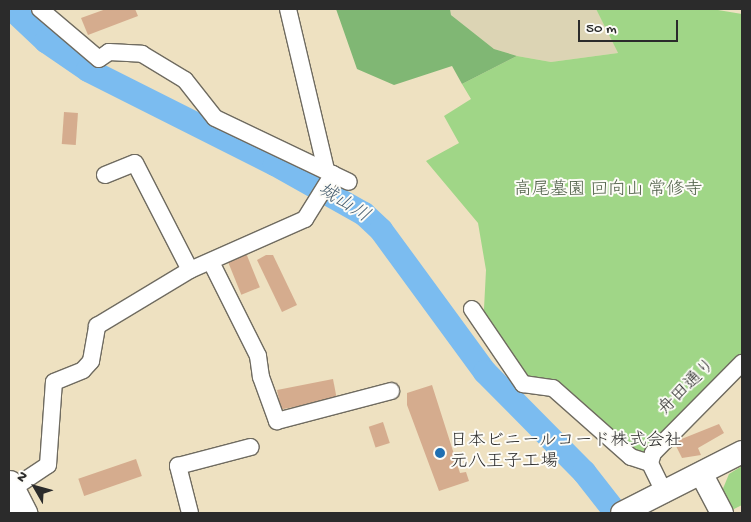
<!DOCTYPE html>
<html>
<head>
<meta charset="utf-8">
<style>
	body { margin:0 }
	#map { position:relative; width:751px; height:522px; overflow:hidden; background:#eee1c1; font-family:"Gochi Hand","Klee One",sans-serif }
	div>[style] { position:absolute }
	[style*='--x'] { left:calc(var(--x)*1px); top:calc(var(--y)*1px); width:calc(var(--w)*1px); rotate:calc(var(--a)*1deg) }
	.built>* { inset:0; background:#dcd4b4 }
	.green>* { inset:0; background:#a0d687 }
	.forest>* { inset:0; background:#80b774 }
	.river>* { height:24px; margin:-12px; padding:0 12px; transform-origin:12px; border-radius:12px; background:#7bbcf0 }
	.building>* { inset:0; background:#d5ac8e; transform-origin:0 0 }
	.roads { filter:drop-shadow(1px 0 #6f6b60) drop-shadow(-1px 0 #6f6b60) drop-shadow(0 1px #6f6b60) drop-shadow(0 -1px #6f6b60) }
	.street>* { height:16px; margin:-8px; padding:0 8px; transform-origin:8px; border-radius:8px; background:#fff }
	.secondary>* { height:22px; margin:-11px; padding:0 11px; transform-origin:11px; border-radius:11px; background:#fff }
	.primary>* { height:25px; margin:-12.5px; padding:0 12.5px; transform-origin:12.5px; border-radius:12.5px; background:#fff }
	.dots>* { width:14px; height:14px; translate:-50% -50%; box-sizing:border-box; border:2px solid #fdfcf7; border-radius:50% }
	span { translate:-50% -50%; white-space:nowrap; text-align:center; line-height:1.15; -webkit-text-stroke:4px #fdfcf7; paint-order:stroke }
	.park-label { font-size:18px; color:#4e5e47 }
	.street-label { font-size:18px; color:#2b2b2b }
	.poi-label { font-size:18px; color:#2b2b2b }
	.left { translate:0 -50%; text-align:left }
	.water-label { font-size:19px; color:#475e70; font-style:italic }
	.frame { position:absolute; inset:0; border:10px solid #2b2b2b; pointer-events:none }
	.north { position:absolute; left:10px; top:462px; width:50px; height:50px; -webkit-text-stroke:4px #fdfcf7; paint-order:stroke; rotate:308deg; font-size:14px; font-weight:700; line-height:20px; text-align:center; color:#2b2b2b }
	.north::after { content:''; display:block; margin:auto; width:18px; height:22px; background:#2b2b2b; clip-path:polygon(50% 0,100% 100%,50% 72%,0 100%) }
	.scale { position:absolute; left:578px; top:20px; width:100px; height:22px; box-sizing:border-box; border:2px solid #2b2b2b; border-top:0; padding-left:6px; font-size:15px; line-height:18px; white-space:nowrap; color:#2b2b2b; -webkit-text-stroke:4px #fdfcf7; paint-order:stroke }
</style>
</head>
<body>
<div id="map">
	<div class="built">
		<div style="clip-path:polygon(450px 9px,596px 9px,618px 53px,551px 62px,517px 56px,494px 49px,451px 15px)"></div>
	</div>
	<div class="green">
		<div style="clip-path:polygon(596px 9px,712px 9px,742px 14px,742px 363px,642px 460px,599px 420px,523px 379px,483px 328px,486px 270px,478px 223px,426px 161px,459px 143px,444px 116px,471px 99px,462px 84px,517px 56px,551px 62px,618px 53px)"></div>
		<div style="clip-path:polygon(742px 466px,742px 505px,732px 510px,722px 491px,729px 474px)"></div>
	</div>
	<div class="forest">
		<div style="clip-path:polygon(336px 9px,450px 9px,451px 15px,494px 49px,517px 56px,462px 84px,452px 66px,394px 85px,357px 69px)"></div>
	</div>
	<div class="river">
		<div style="--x:12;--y:9;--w:47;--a:43.3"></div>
		<div style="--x:46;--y:41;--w:51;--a:34.6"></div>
		<div style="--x:88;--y:70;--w:209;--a:26.7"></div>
		<div style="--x:275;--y:164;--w:102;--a:29.3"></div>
		<div style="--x:364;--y:214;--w:23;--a:43"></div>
		<div style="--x:381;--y:230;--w:176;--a:53.8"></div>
		<div style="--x:485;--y:372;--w:141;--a:45.3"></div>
		<div style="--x:584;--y:472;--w:52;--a:52"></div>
	</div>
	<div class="building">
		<div style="clip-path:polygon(106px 9px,135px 9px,138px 16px,88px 35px,81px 18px)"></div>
		<div style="left:64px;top:112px;width:14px;height:32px;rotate:4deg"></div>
		<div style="left:246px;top:253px;width:37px;height:20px;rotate:68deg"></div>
		<div style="clip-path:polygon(266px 255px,273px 255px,297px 305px,282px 312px,257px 260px)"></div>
		<div style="left:333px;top:379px;width:20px;height:57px;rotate:79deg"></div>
		<div style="clip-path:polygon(432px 385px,460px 473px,466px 472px,469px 481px,439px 491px,407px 405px,407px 393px)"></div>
		<div style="left:383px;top:422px;width:22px;height:15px;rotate:72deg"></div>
		<div style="clip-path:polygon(719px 424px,724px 433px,698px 448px,701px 455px,682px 458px,674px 442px)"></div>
		<div style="left:136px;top:459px;width:18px;height:61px;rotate:71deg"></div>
	</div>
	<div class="roads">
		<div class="street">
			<div style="--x:40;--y:9;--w:77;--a:40.3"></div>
			<div style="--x:99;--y:59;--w:12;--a:-35"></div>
			<div style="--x:109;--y:52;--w:33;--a:3"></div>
			<div style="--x:142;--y:54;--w:50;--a:31.2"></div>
			<div style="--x:185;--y:80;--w:48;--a:51.7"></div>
			<div style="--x:215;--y:118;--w:148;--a:25.5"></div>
			<div style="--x:288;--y:9;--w:165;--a:76.7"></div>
			<div style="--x:105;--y:175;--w:32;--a:-22"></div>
			<div style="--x:135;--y:163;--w:120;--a:62.8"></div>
			<div style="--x:211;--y:262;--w:105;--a:63.4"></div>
			<div style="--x:258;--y:356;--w:21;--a:82"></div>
			<div style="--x:261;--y:377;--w:47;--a:70"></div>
			<div style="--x:277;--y:421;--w:118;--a:-14.7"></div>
			<div style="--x:472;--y:309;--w:91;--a:55.8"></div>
			<div style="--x:523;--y:384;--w:30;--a:8"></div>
			<div style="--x:553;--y:388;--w:104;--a:41.5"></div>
			<div style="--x:631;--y:457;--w:20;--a:18"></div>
			<div style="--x:12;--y:489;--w:43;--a:-33.7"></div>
			<div style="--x:48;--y:465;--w:83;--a:-85.9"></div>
			<div style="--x:54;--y:382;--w:31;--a:-22"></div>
			<div style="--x:83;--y:370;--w:12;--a:-48"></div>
			<div style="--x:91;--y:361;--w:36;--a:-80"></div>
			<div style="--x:97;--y:326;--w:109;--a:-31.1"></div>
			<div style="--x:190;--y:270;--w:126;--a:-23.9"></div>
			<div style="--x:305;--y:219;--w:53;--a:-58.1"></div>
			<div style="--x:665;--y:494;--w:34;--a:-116"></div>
			<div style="--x:650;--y:463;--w:10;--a:-73"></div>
			<div style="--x:653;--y:453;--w:127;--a:-45.3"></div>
			<div style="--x:190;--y:513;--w:49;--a:-104.3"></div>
			<div style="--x:178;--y:466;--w:75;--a:-14.6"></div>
		</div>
		<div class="secondary">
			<div style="--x:702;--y:475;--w:43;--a:62.2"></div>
			<div style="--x:622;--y:513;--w:135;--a:-26.9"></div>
		</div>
		<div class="primary">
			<div style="--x:9;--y:483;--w:34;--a:63"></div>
		</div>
	</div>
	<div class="dots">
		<div style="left:440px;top:453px;background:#1f6fb2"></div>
	</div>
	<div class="park-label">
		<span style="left:608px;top:191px">高尾墓園 回向山 常修寺</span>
	</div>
	<div class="street-label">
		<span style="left:688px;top:388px;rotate:-45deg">舟田通り</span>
	</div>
	<div class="poi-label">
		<span class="left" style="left:450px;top:453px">日本ビニールコード株式会社<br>元八王子工場</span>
	</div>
	<div class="water-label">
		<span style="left:343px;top:204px;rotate:32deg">城山川</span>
	</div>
	<div class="frame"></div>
	<div class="north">N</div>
	<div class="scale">50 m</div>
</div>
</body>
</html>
